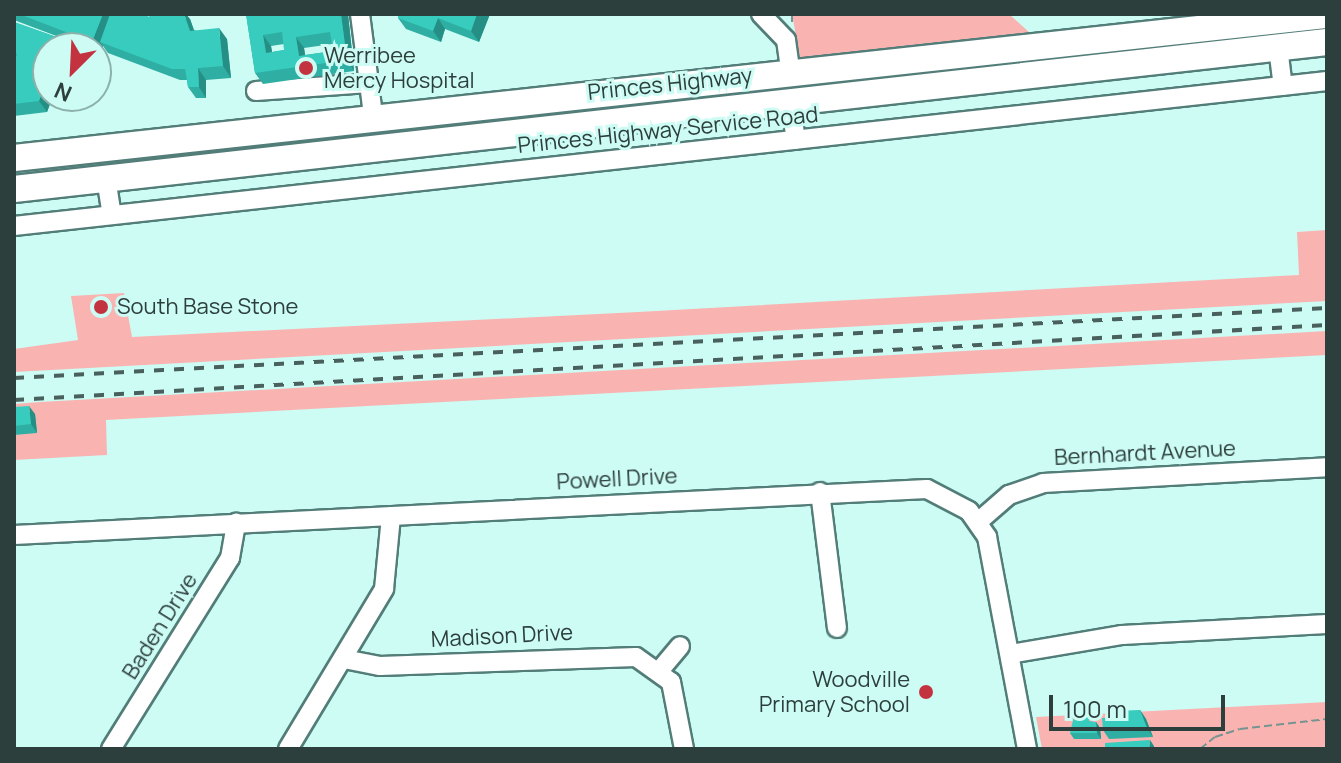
<!DOCTYPE html>
<html>
<head>
<meta charset="utf-8">
<style>
	body { margin:0 }
	#map { position:relative; width:1341px; height:763px; overflow:hidden; background:#cdfcf5; font-family:Manrope,sans-serif }
	div>[style] { position:absolute }
	[style*='--x'] { left:calc(var(--x)*1px); top:calc(var(--y)*1px); width:calc(var(--w)*1px); rotate:calc(var(--a)*1deg) }
	.green>* { inset:0; background:#f9b4b2 }
	.path>* { height:2px; margin-top:-1px; transform-origin:0; background:repeating-linear-gradient(90deg,#759490 0 8px,transparent 0 12px) }
	.roads { filter:drop-shadow(2px 0 #527d78) drop-shadow(-2px 0 #527d78) drop-shadow(0 2px #527d78) drop-shadow(0 -2px #527d78) }
	.minor>* { height:18px; margin:-9px; padding:0 9px; transform-origin:9px; border-radius:9px; background:#fff }
	.highway>* { height:26px; margin:-13px; padding:0 13px; transform-origin:13px; border-radius:13px; background:#fff }
	.rail>* { height:4px; margin-top:-2px; transform-origin:0; background:repeating-linear-gradient(90deg,#49605d 0 10px,transparent 0 20px) }
	.wall>* { inset:0; background:#2fafa3 }
	.shaded-wall>* { inset:0; background:#268f85 }
	.building>* { inset:0; background:#37ccbe }
	.dots>* { width:22px; height:22px; translate:-50% -50%; box-sizing:border-box; border:4px solid #cdfcf5; border-radius:50% }
	span { translate:-50% -50%; white-space:nowrap; text-align:center; line-height:1.15; -webkit-text-stroke:6px #cdfcf5; paint-order:stroke }
	.poi-label { font-size:22px; color:#2d3f3d }
	.left { translate:0 -50%; text-align:left }
	.right { translate:-100% -50%; text-align:right }
	.street-label { font-size:22px; color:#2d3f3d }
	.frame { position:absolute; inset:0; border:16px solid #2d3f3d; pointer-events:none }
	.north { position:absolute; left:32px; top:32px; width:80px; height:80px; box-sizing:border-box; background:#cdfcf5; border:2px solid #8db0ab; border-radius:50%; rotate:204deg; font-size:22px; font-weight:700; line-height:32px; text-align:center; color:#2d3f3d }
	.north::after { content:''; display:block; margin:auto; width:28px; height:36px; background:#c3333f; clip-path:polygon(50% 0,100% 100%,50% 72%,0 100%) }
	.scale { position:absolute; left:1049px; top:695px; width:176px; height:36px; box-sizing:border-box; border:4px solid #2d3f3d; border-top:0; padding-left:10px; font-size:24px; line-height:28px; white-space:nowrap; color:#2d3f3d; -webkit-text-stroke:6px #cdfcf5; paint-order:stroke }
</style>
</head>
<body>
<div id="map">
	<div class="green">
		<div style="clip-path:polygon(792px 14px,1009px 14px,1030px 33px,800px 58px)"></div>
		<div style="clip-path:polygon(1327px 230px,1327px 301px,14px 372px,14px 349px,78px 340px,71px 296px,124px 293px,132px 337px,638px 312px,1299px 275px,1297px 232px)"></div>
		<div style="clip-path:polygon(1327px 331px,1327px 355px,106px 420px,107px 455px,14px 460px,14px 404px,40px 402px)"></div>
		<div style="clip-path:polygon(1327px 702px,1327px 749px,1042px 749px,1036px 717px)"></div>
	</div>
	<div class="path">
		<div style="--x:792;--y:14;--w:11;--a:90"></div>
		<div style="--x:1200;--y:749;--w:19;--a:-39"></div>
		<div style="--x:1215;--y:737;--w:26;--a:-18"></div>
		<div style="--x:1240;--y:729;--w:88;--a:-6.6"></div>
	</div>
	<div class="roads">
		<div class="minor">
			<div style="--x:360;--y:14;--w:70;--a:82.6"></div>
			<div style="--x:761;--y:14;--w:36;--a:46"></div>
			<div style="--x:786;--y:40;--w:30;--a:82"></div>
			<div style="--x:1278;--y:47;--w:39;--a:83"></div>
			<div style="--x:256;--y:91;--w:113;--a:-4"></div>
			<div style="--x:369;--y:83;--w:35;--a:83"></div>
			<div style="--x:790;--y:102;--w:38;--a:81"></div>
			<div style="--x:106;--y:178;--w:37;--a:81"></div>
			<div style="--x:14;--y:226;--w:1321;--a:-6.3"></div>
			<div style="--x:820;--y:492;--w:137;--a:82.9"></div>
			<div style="--x:979;--y:521;--w:40;--a:-41"></div>
			<div style="--x:1009;--y:495;--w:36;--a:-19"></div>
			<div style="--x:1043;--y:483;--w:284;--a:-3.2"></div>
			<div style="--x:14;--y:535;--w:914;--a:-2.88"></div>
			<div style="--x:927;--y:489;--w:47;--a:27.6"></div>
			<div style="--x:969;--y:511;--w:32;--a:55"></div>
			<div style="--x:987;--y:537;--w:216;--a:79.3"></div>
			<div style="--x:1010;--y:654;--w:114;--a:-9.6"></div>
			<div style="--x:1122;--y:635;--w:205;--a:-3.1"></div>
			<div style="--x:344;--y:659;--w:37;--a:11"></div>
			<div style="--x:380;--y:666;--w:256;--a:-2"></div>
			<div style="--x:636;--y:657;--w:43;--a:35.5"></div>
			<div style="--x:671;--y:682;--w:68;--a:79"></div>
			<div style="--x:660;--y:670;--w:31;--a:-50"></div>
			<div style="--x:111;--y:749;--w:225;--a:-58.1"></div>
			<div style="--x:230;--y:558;--w:36;--a:-80"></div>
			<div style="--x:288;--y:749;--w:187;--a:-59"></div>
			<div style="--x:384;--y:589;--w:73;--a:-84.5"></div>
		</div>
		<div class="highway">
			<div style="--x:14;--y:158;--w:1321;--a:-6.22"></div>
			<div style="--x:14;--y:189;--w:1321;--a:-6.39"></div>
		</div>
	</div>
	<div class="rail">
		<div style="--x:14;--y:378;--w:1315;--a:-3.05"></div>
		<div style="--x:14;--y:400;--w:1315;--a:-3.27"></div>
	</div>
	<div class="wall">
		<div style="clip-path:polygon(14px 14px,141px 14px,149px 17px,190px 19px,194px 30px,227px 39px,231px 78px,206px 80px,206px 98px,196px 98px,188px 87px,187px 80px,180px 80px,108px 53px,103px 46px,100px 53px,96px 51px,96px 48px,88px 48px,14px 20px)"></div>
		<div style="clip-path:polygon(evenodd,246px 14px,348px 14px,354px 71px,263px 84px,255px 73px,246px 14px,284px 44px,284px 50px,272px 52px,271px 46px,284px 44px,246px 14px,332px 44px,333px 51px,305px 55px,304px 48px,332px 44px)"></div>
		<div style="clip-path:polygon(399px 14px,490px 14px,479px 42px,445px 29px,441px 42px,406px 29px,398px 18px)"></div>
		<div style="clip-path:polygon(14px 22px,62px 39px,68px 48px,48px 48px,48px 96px,53px 96px,47px 112px,14px 116px)"></div>
		<div style="clip-path:polygon(14px 407px,35px 414px,37px 433px,14px 435px)"></div>
		<div style="clip-path:polygon(1140px 710px,1146px 719px,1153px 737px,1109px 739px,1103px 730px,1114px 718px)"></div>
		<div style="clip-path:polygon(1094px 722px,1096px 722px,1100px 728px,1101px 739px,1074px 739px,1070px 733px)"></div>
	</div>
	<div class="shaded-wall">
		<div style="clip-path:polygon(103px 14px,115px 14px,100px 42px,103px 46px,100px 53px,92px 42px)"></div>
		<div style="clip-path:polygon(184px 14px,186px 14px,190px 19px,198px 42px,190px 31px)"></div>
		<div style="clip-path:polygon(341px 14px,348px 14px,354px 71px,347px 60px)"></div>
		<div style="clip-path:polygon(477px 14px,490px 14px,479px 42px,471px 31px)"></div>
		<div style="clip-path:polygon(438px 18px,445px 29px,441px 42px,433px 31px)"></div>
		<div style="clip-path:polygon(219px 28px,227px 39px,231px 78px,223px 66px)"></div>
		<div style="clip-path:polygon(263px 35px,271px 46px,274px 64px,266px 53px)"></div>
		<div style="clip-path:polygon(296px 37px,304px 48px,307px 67px,299px 56px)"></div>
		<div style="clip-path:polygon(62px 39px,68px 48px,58px 48px)"></div>
		<div style="clip-path:polygon(198px 68px,206px 80px,206px 98px,199px 87px)"></div>
		<div style="clip-path:polygon(48px 76px,48px 96px,53px 96px,47px 112px,39px 101px)"></div>
		<div style="clip-path:polygon(29px 406px,35px 414px,37px 433px,31px 424px)"></div>
		<div style="clip-path:polygon(1140px 710px,1146px 719px,1153px 737px,1147px 728px)"></div>
		<div style="clip-path:polygon(1096px 722px,1100px 728px,1101px 739px,1097px 733px)"></div>
		<div style="clip-path:polygon(1150px 740px,1154px 746px,1154px 749px,1149px 749px)"></div>
	</div>
	<div class="building">
		<div style="clip-path:polygon(19px 14px,103px 14px,92px 42px)"></div>
		<div style="clip-path:polygon(110px 14px,141px 14px,149px 17px,150px 14px,184px 14px,190px 31px,219px 28px,223px 66px,198px 68px,199px 87px,188px 87px,185px 69px,172px 69px,100px 42px)"></div>
		<div style="clip-path:polygon(evenodd,246px 14px,341px 14px,347px 60px,255px 73px,246px 14px,282px 32px,284px 50px,266px 53px,263px 35px,282px 32px,246px 14px,330px 32px,333px 51px,299px 56px,296px 37px,330px 32px)"></div>
		<div style="clip-path:polygon(399px 14px,477px 14px,471px 31px,438px 18px,433px 31px,398px 18px)"></div>
		<div style="clip-path:polygon(14px 22px,62px 39px,58px 48px,48px 48px,48px 76px,39px 101px,14px 104px,14px 62px,17px 54px,14px 53px)"></div>
		<div style="clip-path:polygon(29px 406px,31px 424px,14px 426px,14px 407px)"></div>
		<div style="clip-path:polygon(1140px 710px,1147px 728px,1103px 730px,1102px 718px,1114px 718px,1113px 711px)"></div>
		<div style="clip-path:polygon(1074px 716px,1090px 716px,1089px 721px,1096px 722px,1097px 733px,1070px 733px)"></div>
		<div style="clip-path:polygon(1150px 740px,1149px 749px,1105px 749px,1105px 743px)"></div>
	</div>
	<div class="dots">
		<div style="left:306px;top:68px;background:#c3333f"></div>
		<div style="left:101px;top:307px;background:#c3333f"></div>
		<div style="left:926px;top:692px;background:#c3333f"></div>
	</div>
	<div class="poi-label">
		<span class="left" style="left:324px;top:68px">Werribee<br>Mercy Hospital</span>
		<span class="left" style="left:117px;top:307px">South Base Stone</span>
		<span class="right" style="left:910px;top:692px">Woodville<br>Primary School</span>
	</div>
	<div class="street-label">
		<span style="left:670px;top:84px;rotate:-6deg">Princes Highway</span>
		<span style="left:668px;top:130px;rotate:-6deg">Princes Highway Service Road</span>
		<span style="left:1145px;top:453px;rotate:-3deg">Bernhardt Avenue</span>
		<span style="left:617px;top:479px;rotate:-3deg">Powell Drive</span>
		<span style="left:160px;top:626px;rotate:-58deg">Baden Drive</span>
		<span style="left:502px;top:636px;rotate:-3deg">Madison Drive</span>
	</div>
	<div class="frame"></div>
	<div class="north">N</div>
	<div class="scale">100 m</div>
</div>
</body>
</html>
